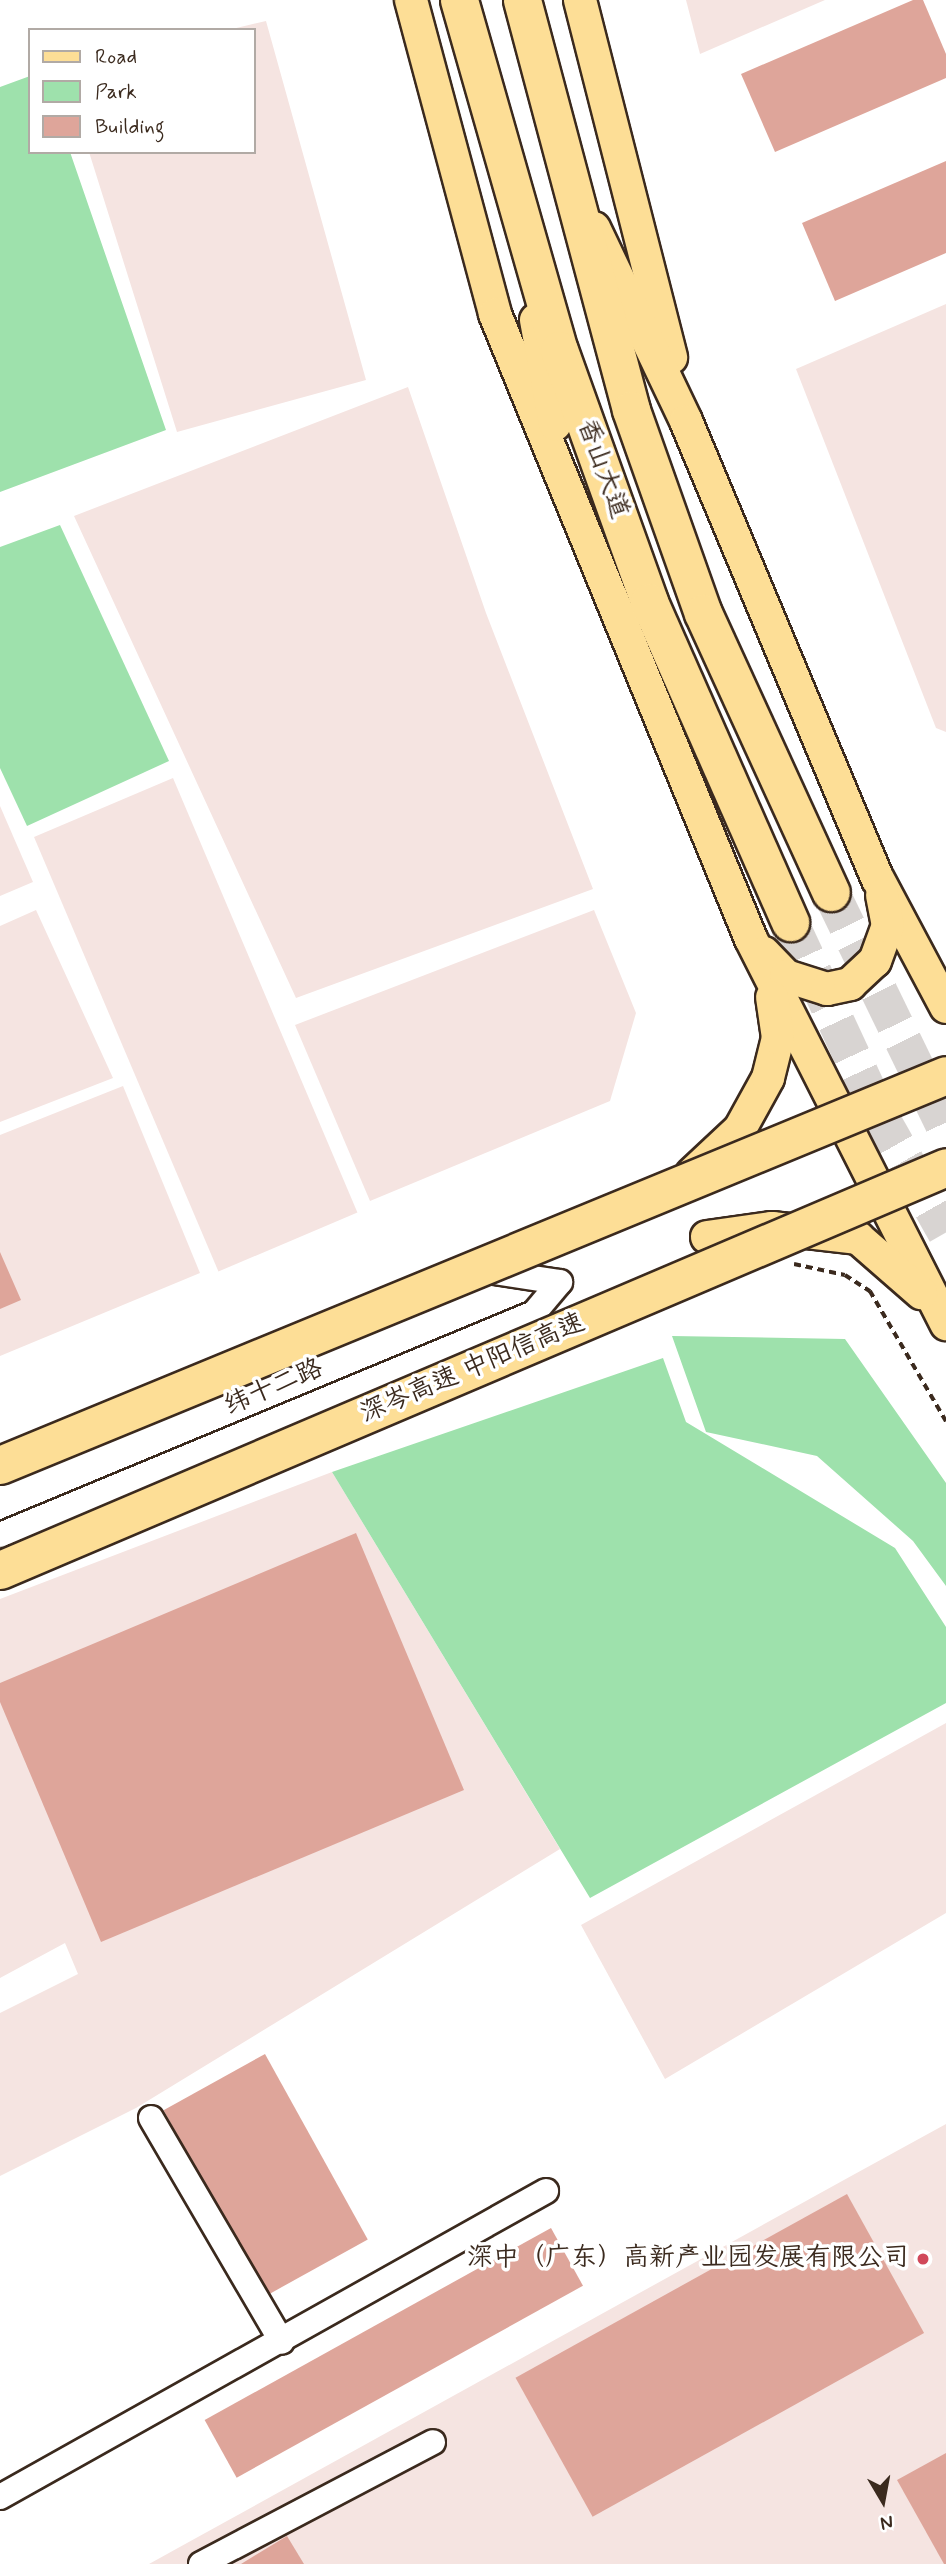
<!DOCTYPE html>
<html>
<head>
<meta charset="utf-8">
<style>
	body { margin:0 }
	#map { position:relative; width:946px; height:2564px; overflow:hidden; background:#fff; font-family:Mynerve,"LXGW WenKai TC",sans-serif }
	div>[style] { position:absolute }
	[style*='--x'] { left:calc(var(--x)*1px); top:calc(var(--y)*1px); width:calc(var(--w)*1px); rotate:calc(var(--a)*1deg) }
	.built>* { inset:0; background:#f5e4e1; transform-origin:0 0 }
	.green>* { inset:0; background:#9ee1ac }
	.building>* { inset:0; background:#dea59a; transform-origin:0 0 }
	.highway-tunnel>* { height:37px; margin-top:-18.5px; transform-origin:0; background:repeating-linear-gradient(90deg,#d8d4d2 0 37px,transparent 0 55px) }
	.path>* { height:3.5px; margin-top:-1.75px; transform-origin:0; background:repeating-linear-gradient(90deg,#3b2a1e 0 7px,transparent 0 12px) }
	.roads { filter:drop-shadow(2px 0 #3b2a1e) drop-shadow(-2px 0 #3b2a1e) drop-shadow(0 2px #3b2a1e) drop-shadow(0 -2px #3b2a1e) }
	.minor>* { height:24px; margin:-12px; padding:0 12px; transform-origin:12px; border-radius:12px; background:#fff }
	.major>* { height:32px; margin:-16px; padding:0 16px; transform-origin:16px; border-radius:16px; background:#fdde96 }
	.highway>* { height:37px; margin:-18.5px; padding:0 18.5px; transform-origin:18.5px; border-radius:18.5px; background:#fdde96 }
	.bridges { filter:drop-shadow(2px 0 #3b2a1e) drop-shadow(-2px 0 #3b2a1e) drop-shadow(0 2px #3b2a1e) drop-shadow(0 -2px #3b2a1e) }
	.highway-bridge>* { height:37px; margin:-18.5px; padding:0 18.5px; transform-origin:18.5px; border-radius:18.5px; background:#fdde96 }
	.dots>* { width:19px; height:19px; translate:-50% -50%; box-sizing:border-box; border:4px solid #fff; border-radius:50% }
	span { translate:-50% -50%; white-space:nowrap; text-align:center; line-height:1.15; -webkit-text-stroke:7px #fff; paint-order:stroke }
	.street-label { font-size:26px; color:#3b2a1e }
	.poi-label { font-size:26px; color:#3b2a1e }
	.right { translate:-100% -50%; text-align:right }
	.legend { position:absolute; left:28px; top:28px; width:228px; height:126px; box-sizing:border-box; background:#fff; border:2px solid #b1aaa5; margin:0; padding:9px 12px; list-style:none; font-size:21px; color:#3b2a1e }
	.legend li { display:flex; align-items:center; gap:14px; height:35px }
	.legend b { width:35px; border:2px solid #b1aaa5 }
	.north { position:absolute; left:848px; top:2466px; width:70px; height:70px; -webkit-text-stroke:5px #fff; paint-order:stroke; rotate:170deg; font-size:19px; font-weight:700; line-height:28px; text-align:center; color:#3b2a1e }
	.north::after { content:''; display:block; margin:auto; width:24px; height:32px; background:#3b2a1e; clip-path:polygon(50% 0,100% 100%,50% 72%,0 100%) }
</style>
</head>
<body>
<div id="map">
	<div class="built">
		<div style="clip-path:polygon(686px 0,825px 0,700px 54px)"></div>
		<div style="clip-path:polygon(266px 21px,366px 380px,177px 432px,89px 152px,254px 152px,254px 30px,228px 30px)"></div>
		<div style="clip-path:polygon(946px 304px,946px 732px,936px 728px,796px 369px)"></div>
		<div style="clip-path:polygon(408px 387px,486px 613px,593px 889px,296px 998px,74px 516px)"></div>
		<div style="left:173px;top:778px;width:472px;height:151px;rotate:67deg"></div>
		<div style="clip-path:polygon(0 806px,33px 882px,0 896px)"></div>
		<div style="clip-path:polygon(36px 910px,113px 1078px,0 1122px,0 926px)"></div>
		<div style="clip-path:polygon(594px 910px,636px 1013px,610px 1101px,370px 1201px,295px 1025px)"></div>
		<div style="clip-path:polygon(123px 1086px,200px 1273px,0 1356px,0 1135px)"></div>
		<div style="clip-path:polygon(332px 1472px,560px 1849px,136px 2108px,0 2176px,0 2013px,78px 1974px,65px 1943px,0 1978px,0 1599px)"></div>
		<div style="clip-path:polygon(946px 1723px,946px 1913px,665px 2079px,581px 1925px)"></div>
		<div style="clip-path:polygon(946px 2124px,946px 2564px,149px 2564px,853px 2175px)"></div>
	</div>
	<div class="green">
		<div style="clip-path:polygon(30px 76px,30px 152px,70px 152px,166px 430px,0 492px,0 87px)"></div>
		<div style="clip-path:polygon(60px 525px,169px 761px,27px 826px,0 768px,0 547px)"></div>
		<div style="clip-path:polygon(672px 1336px,845px 1339px,946px 1483px,946px 1586px,913px 1541px,817px 1456px,706px 1432px)"></div>
		<div style="clip-path:polygon(663px 1358px,686px 1422px,895px 1548px,946px 1627px,946px 1703px,590px 1898px,332px 1472px)"></div>
	</div>
	<div class="building">
		<div style="clip-path:polygon(913px 0,923px 0,946px 54px,946px 78px,775px 152px,741px 74px)"></div>
		<div style="clip-path:polygon(946px 161px,946px 253px,835px 301px,802px 223px)"></div>
		<div style="clip-path:polygon(0 1252px,21px 1300px,0 1309px)"></div>
		<div style="clip-path:polygon(356px 1533px,464px 1790px,101px 1942px,0 1702px,0 1683px)"></div>
		<div style="left:265px;top:2054px;width:212px;height:116px;rotate:61deg"></div>
		<div style="left:847px;top:2194px;width:159px;height:379px;rotate:61deg"></div>
		<div style="left:551px;top:2228px;width:66px;height:396px;rotate:61deg"></div>
		<div style="clip-path:polygon(946px 2453px,946px 2564px,944px 2564px,897px 2480px)"></div>
		<div style="clip-path:polygon(287px 2536px,304px 2564px,241px 2564px)"></div>
	</div>
	<div class="highway-tunnel">
		<div style="--x:831;--y:892;--w:263;--a:64.1"></div>
		<div style="--x:790;--y:922;--w:209;--a:65.1"></div>
		<div style="--x:878;--y:1112;--w:138;--a:60.5"></div>
	</div>
	<div class="path">
		<div style="--x:794;--y:1264;--w:52;--a:12.2"></div>
		<div style="--x:845;--y:1275;--w:30;--a:33"></div>
		<div style="--x:870;--y:1291;--w:151;--a:59.7"></div>
	</div>
	<div class="roads">
		<div class="minor">
			<div style="--x:478;--y:1275;--w:10;--a:-24"></div>
			<div style="--x:487;--y:1271;--w:74;--a:8.6"></div>
			<div style="--x:0;--y:1535;--w:578;--a:-22.57"></div>
			<div style="--x:534;--y:1313;--w:40;--a:-50"></div>
			<div style="--x:151;--y:2118;--w:259;--a:59.7"></div>
			<div style="--x:0;--y:2497;--w:626;--a:-29.27"></div>
			<div style="--x:201;--y:2564;--w:262;--a:-27.7"></div>
		</div>
		<div class="major">
			<div style="--x:411;--y:0;--w:325;--a:75"></div>
			<div style="--x:495;--y:314;--w:675;--a:67.73"></div>
			<div style="--x:751;--y:939;--w:432;--a:63.1"></div>
			<div style="--x:580;--y:0;--w:369;--a:75.7"></div>
			<div style="--x:594;--y:228;--w:214;--a:64.5"></div>
			<div style="--x:686;--y:421;--w:497;--a:67.3"></div>
			<div style="--x:878;--y:879;--w:145;--a:62"></div>
			<div style="--x:536;--y:320;--w:106;--a:79.6"></div>
			<div style="--x:764;--y:953;--w:32;--a:46"></div>
			<div style="--x:786;--y:976;--w:43;--a:17.6"></div>
			<div style="--x:827;--y:989;--w:24;--a:-12"></div>
			<div style="--x:850;--y:984;--w:34;--a:-43"></div>
			<div style="--x:875;--y:961;--w:37;--a:-70"></div>
			<div style="--x:888;--y:926;--w:31;--a:-101"></div>
			<div style="--x:692;--y:1174;--w:66;--a:-43.2"></div>
			<div style="--x:740;--y:1129;--w:58;--a:-61.2"></div>
			<div style="--x:768;--y:1078;--w:41;--a:-76"></div>
			<div style="--x:778;--y:1038;--w:41;--a:-98.3"></div>
			<div style="--x:707;--y:1237;--w:66;--a:-7.9"></div>
			<div style="--x:772;--y:1228;--w:87;--a:6.6"></div>
			<div style="--x:858;--y:1238;--w:84;--a:41.1"></div>
		</div>
		<div class="highway">
			<div style="--x:459;--y:0;--w:364;--a:74.1"></div>
			<div style="--x:559;--y:350;--w:268;--a:70.3"></div>
			<div style="--x:649;--y:602;--w:350;--a:66.2"></div>
			<div style="--x:522;--y:0;--w:424;--a:75.1"></div>
			<div style="--x:631;--y:410;--w:215;--a:70.5"></div>
			<div style="--x:703;--y:613;--w:307;--a:65.4"></div>
		</div>
	</div>
	<div class="bridges">
		<div class="highway-bridge">
			<div style="--x:0;--y:1465;--w:1023;--a:-22.4"></div>
			<div style="--x:0;--y:1570;--w:1028;--a:-23.07"></div>
		</div>
	</div>
	<div class="dots">
		<div style="left:923px;top:2259px;background:#d1495b"></div>
	</div>
	<div class="street-label">
		<span style="left:602px;top:469px;rotate:70deg">香山大道</span>
		<span style="left:473px;top:1369px;rotate:-23deg">深岑高速 中阳信高速</span>
		<span style="left:274px;top:1388px;rotate:-23deg">纬十二路</span>
	</div>
	<div class="poi-label">
		<span class="right" style="left:909px;top:2259px">深中（广东）高新产业园发展有限公司</span>
	</div>
	<ul class="legend">
	<li><b style="height:9px;background:#fdde96"></b>Road</li>
	<li><b style="height:19px;background:#9ee1ac"></b>Park</li>
	<li><b style="height:19px;background:#dea59a"></b>Building</li>
	</ul>
	<div class="north">N</div>
</div>
</body>
</html>
